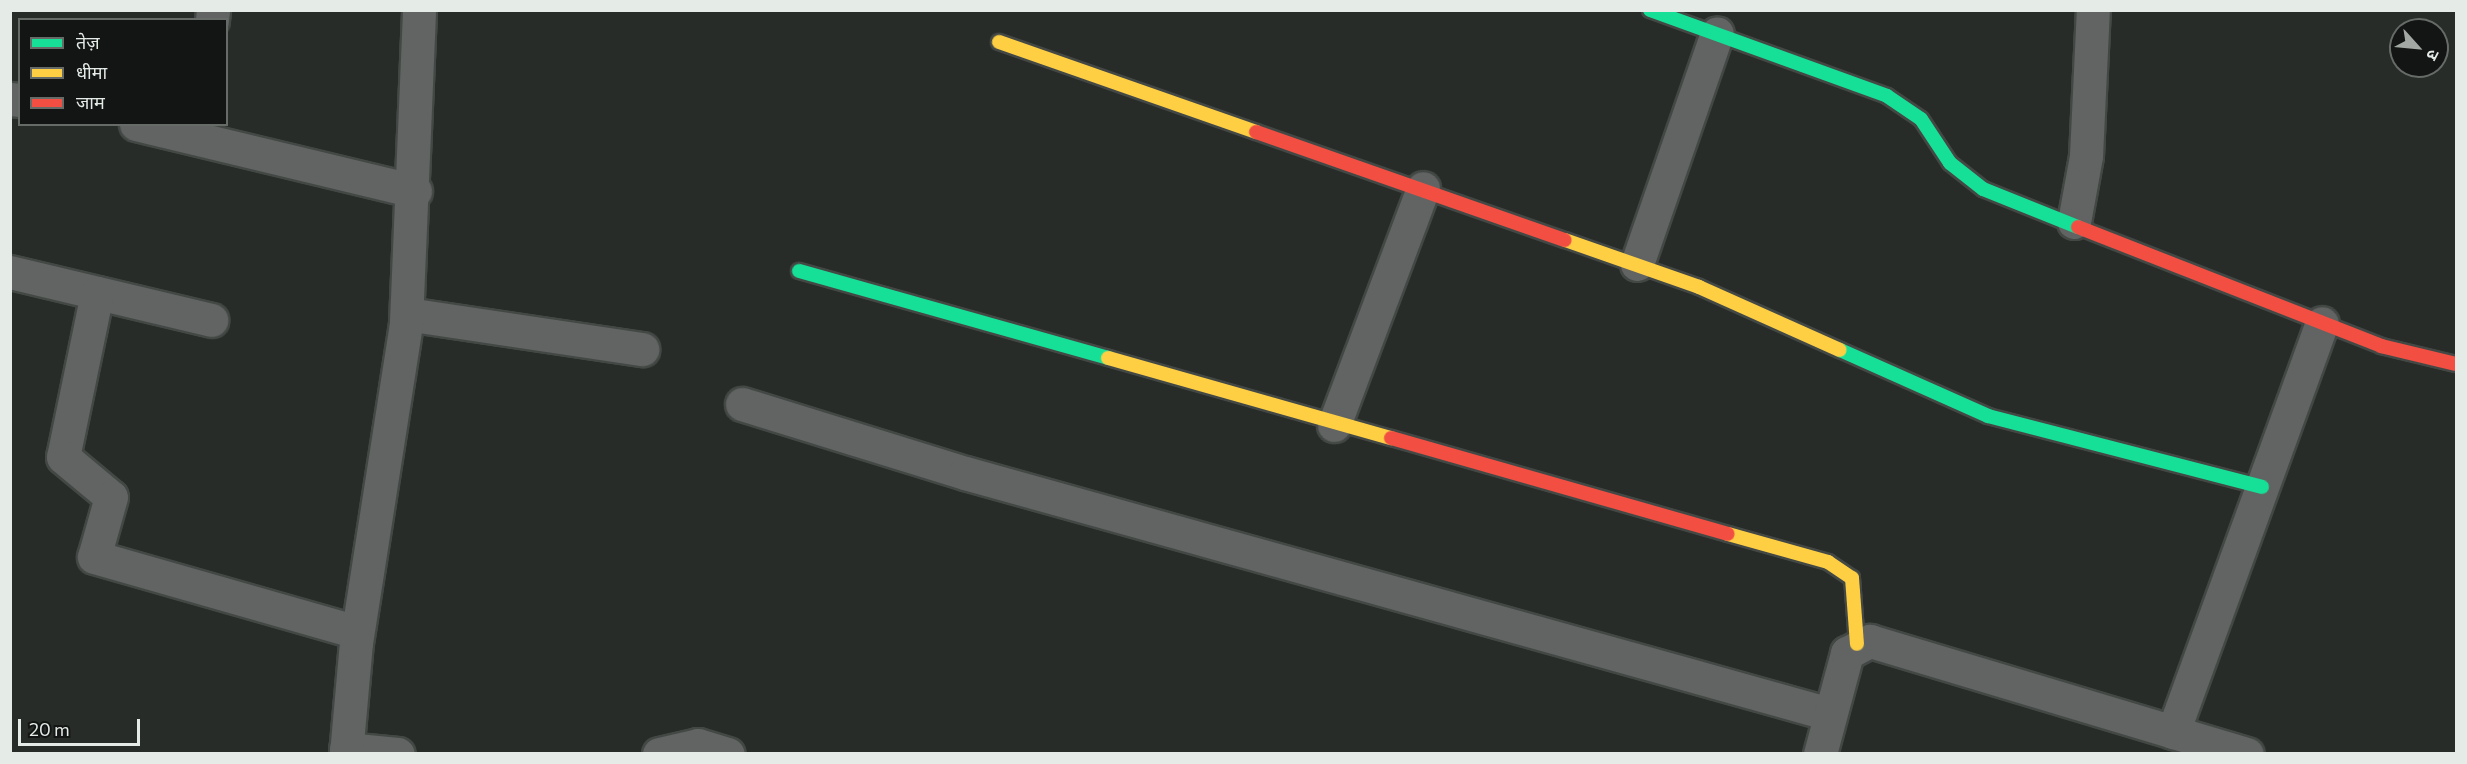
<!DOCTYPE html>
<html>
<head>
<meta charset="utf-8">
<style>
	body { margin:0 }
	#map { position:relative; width:2467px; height:764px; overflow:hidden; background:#282c29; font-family:Commissioner,"Noto Sans Devanagari",sans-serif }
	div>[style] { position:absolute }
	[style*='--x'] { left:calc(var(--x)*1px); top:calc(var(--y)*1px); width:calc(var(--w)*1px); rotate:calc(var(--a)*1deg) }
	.roads { filter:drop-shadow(2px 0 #434845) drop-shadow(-2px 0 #434845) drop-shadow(0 2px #434845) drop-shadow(0 -2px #434845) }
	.street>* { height:33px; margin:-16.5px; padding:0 16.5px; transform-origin:16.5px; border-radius:16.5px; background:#616462 }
	.fast>* { height:14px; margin:-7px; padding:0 7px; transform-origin:7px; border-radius:7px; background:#16e098 }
	.slow>* { height:14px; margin:-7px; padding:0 7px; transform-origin:7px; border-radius:7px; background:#ffcf43 }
	.jam>* { height:14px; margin:-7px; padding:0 7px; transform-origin:7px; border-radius:7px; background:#f24e42 }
	span { translate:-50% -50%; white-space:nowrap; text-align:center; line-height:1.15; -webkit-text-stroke:4.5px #121513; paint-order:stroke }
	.frame { position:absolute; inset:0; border:12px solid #e5ebe7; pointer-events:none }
	.legend { position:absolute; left:18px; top:18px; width:210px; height:108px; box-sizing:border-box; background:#121513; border:2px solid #666b68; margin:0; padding:8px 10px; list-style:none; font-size:18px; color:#e5ebe7 }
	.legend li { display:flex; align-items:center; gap:12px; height:30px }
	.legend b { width:30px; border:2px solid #666b68 }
	.north { position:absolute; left:2389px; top:18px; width:60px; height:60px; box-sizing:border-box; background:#121513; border:2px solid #666b68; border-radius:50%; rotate:117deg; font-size:16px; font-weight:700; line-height:24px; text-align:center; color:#e5ebe7 }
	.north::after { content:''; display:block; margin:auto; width:21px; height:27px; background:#a3a8a4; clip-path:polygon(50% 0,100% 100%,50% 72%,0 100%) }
	.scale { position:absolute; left:18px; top:719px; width:122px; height:27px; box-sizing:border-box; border:3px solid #e5ebe7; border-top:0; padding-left:8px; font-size:18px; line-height:21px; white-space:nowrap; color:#e5ebe7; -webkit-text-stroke:4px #121513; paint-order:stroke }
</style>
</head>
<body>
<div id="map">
	<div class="roads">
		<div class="street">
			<div style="--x:212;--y:20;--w:10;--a:-84"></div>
			<div style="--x:10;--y:99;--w:10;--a:6"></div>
			<div style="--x:136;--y:124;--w:287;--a:13.5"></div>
			<div style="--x:2074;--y:222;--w:67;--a:-79.7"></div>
			<div style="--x:2086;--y:156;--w:146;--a:-87.3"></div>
			<div style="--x:1637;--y:264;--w:244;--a:-70.9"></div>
			<div style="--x:10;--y:272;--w:207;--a:13.4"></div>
			<div style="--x:97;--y:293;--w:167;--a:101.7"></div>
			<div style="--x:63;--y:457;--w:62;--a:39.8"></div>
			<div style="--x:111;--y:497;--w:62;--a:105.8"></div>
			<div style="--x:94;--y:557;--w:273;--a:15.9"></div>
			<div style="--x:407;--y:314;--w:238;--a:8.5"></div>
			<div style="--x:742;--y:404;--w:233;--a:17.2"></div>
			<div style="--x:965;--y:473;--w:898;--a:15.57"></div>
			<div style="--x:1334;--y:425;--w:253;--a:-69.4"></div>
			<div style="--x:2173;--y:732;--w:77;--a:16.6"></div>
			<div style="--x:346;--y:749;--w:52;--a:5.5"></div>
			<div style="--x:346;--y:754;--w:111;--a:-84.9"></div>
			<div style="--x:356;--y:643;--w:325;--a:-81.1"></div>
			<div style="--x:406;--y:322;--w:312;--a:-87.6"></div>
			<div style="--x:659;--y:754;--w:40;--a:-13"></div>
			<div style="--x:698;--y:745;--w:31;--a:17"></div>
			<div style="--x:1820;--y:754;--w:105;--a:-75"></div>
			<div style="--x:1847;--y:653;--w:26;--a:-28"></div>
			<div style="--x:1870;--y:641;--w:316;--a:16.7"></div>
			<div style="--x:2173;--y:732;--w:435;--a:-70"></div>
		</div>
		<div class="fast">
			<div style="--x:1650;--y:10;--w:252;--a:19.9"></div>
			<div style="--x:1887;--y:96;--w:41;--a:34.1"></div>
			<div style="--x:1921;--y:119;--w:53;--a:56.6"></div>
			<div style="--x:1950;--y:163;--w:42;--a:38.2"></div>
			<div style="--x:1983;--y:189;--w:102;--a:21.8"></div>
			<div style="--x:799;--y:271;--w:321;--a:15.7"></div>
			<div style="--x:1840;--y:350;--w:162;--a:24"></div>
			<div style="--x:1988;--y:416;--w:283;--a:14.5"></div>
		</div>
		<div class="slow">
			<div style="--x:999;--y:42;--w:272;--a:19.3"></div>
			<div style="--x:1565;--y:240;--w:142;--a:19.3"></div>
			<div style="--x:1699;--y:287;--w:154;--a:24.1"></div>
			<div style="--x:1108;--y:358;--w:294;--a:15.8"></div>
			<div style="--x:1728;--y:534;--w:104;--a:15.6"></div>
			<div style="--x:1828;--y:562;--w:29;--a:34"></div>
			<div style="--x:1852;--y:578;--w:66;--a:85.7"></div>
		</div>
		<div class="jam">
			<div style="--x:1256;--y:132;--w:327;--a:19.3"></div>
			<div style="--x:2078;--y:227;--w:326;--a:21.4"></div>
			<div style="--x:2381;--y:346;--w:77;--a:13.5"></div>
			<div style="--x:1391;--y:438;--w:350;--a:15.9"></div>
		</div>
	</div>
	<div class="frame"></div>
	<ul class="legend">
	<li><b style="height:8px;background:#16e098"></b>तेज़</li>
	<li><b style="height:8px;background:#ffcf43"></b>धीमा</li>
	<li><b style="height:8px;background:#f24e42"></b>जाम</li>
	</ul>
	<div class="north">उ</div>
	<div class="scale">20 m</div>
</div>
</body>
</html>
